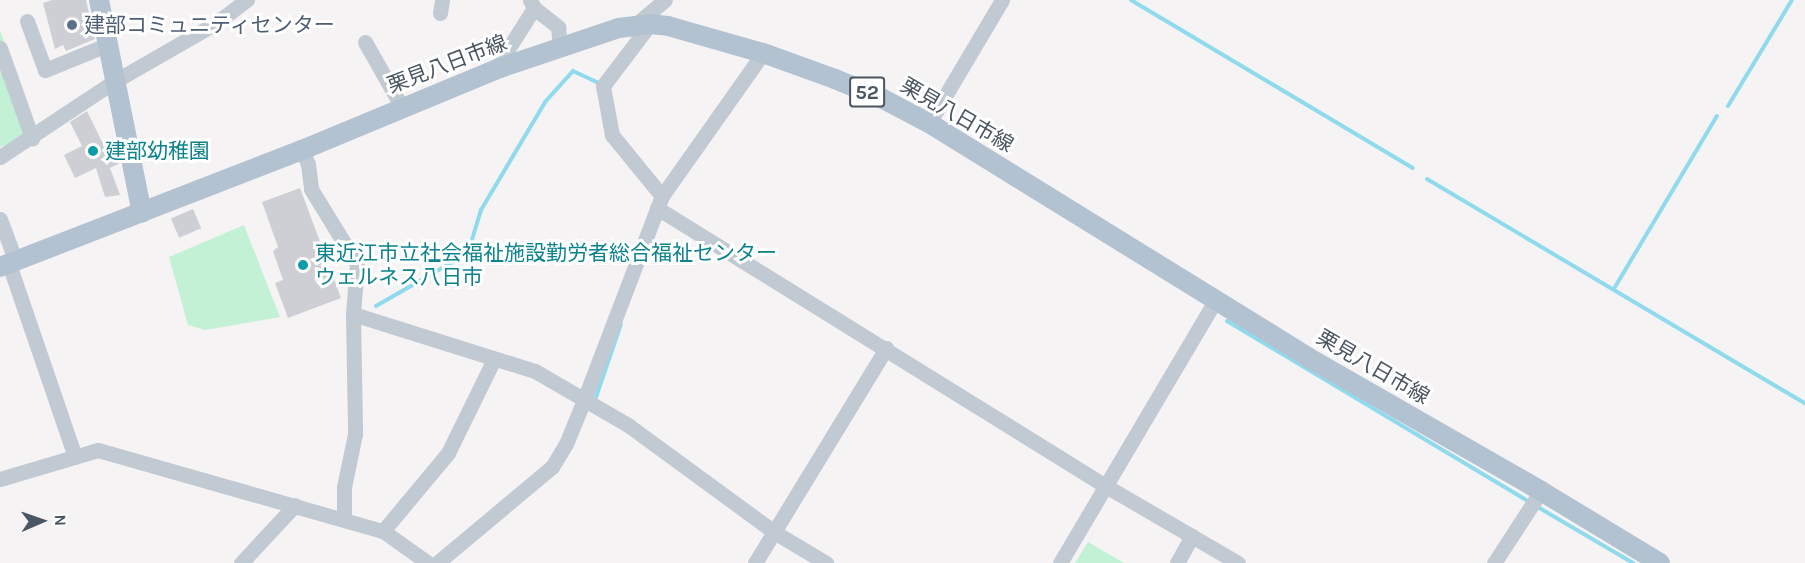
<!DOCTYPE html>
<html>
<head>
<meta charset="utf-8">
<style>
	body { margin:0 }
	#map { position:relative; width:1805px; height:563px; overflow:hidden; background:#f5f3f3; font-family:Karla,"Noto Sans JP",sans-serif }
	div>[style] { position:absolute }
	[style*='--x'] { left:calc(var(--x)*1px); top:calc(var(--y)*1px); width:calc(var(--w)*1px); rotate:calc(var(--a)*1deg) }
	.green>* { inset:0; background:#c3f1d5 }
	.stream>* { height:4px; margin:-2px; padding:0 2px; transform-origin:2px; border-radius:2px; background:#90daee }
	.building>* { inset:0; background:#cdcfd5; transform-origin:0 0 }
	.minor>* { height:15px; margin:-7.5px; padding:0 7.5px; transform-origin:7.5px; border-radius:7.5px; background:#c1cad2 }
	.major>* { height:20px; margin:-10px; padding:0 10px; transform-origin:10px; border-radius:10px; background:#b3c2d1 }
	.dots>* { width:16px; height:16px; translate:-50% -50%; box-sizing:border-box; border:3px solid #fff; border-radius:50% }
	span { translate:-50% -50%; white-space:nowrap; text-align:center; line-height:1.15; -webkit-text-stroke:6px #fff; paint-order:stroke }
	.shield-label span { padding:2px 4px; background:#fff; border:2px solid; border-radius:4px; -webkit-text-stroke-width:0 }
	.shield-label { font-size:20px; color:#4a5661; font-weight:700 }
	.service-label { font-size:21px; color:#4e5e75 }
	.left { translate:0 -50%; text-align:left }
	.street-label { font-size:21px; color:#4a5661 }
	.culture-label { font-size:21px; color:#0d838f }
	.north { position:absolute; left:12px; top:491px; width:60px; height:60px; -webkit-text-stroke:4px #fff; paint-order:stroke; rotate:88deg; font-size:16px; font-weight:700; line-height:24px; text-align:center; color:#4a5661 }
	.north::after { content:''; display:block; margin:auto; width:21px; height:27px; background:#4a5661; clip-path:polygon(50% 0,100% 100%,50% 72%,0 100%) }
</style>
</head>
<body>
<div id="map">
	<div class="green">
		<div style="clip-path:polygon(0 30px,37px 132px,0 147px)"></div>
		<div style="clip-path:polygon(244px 225px,280px 317px,205px 330px,188px 325px,169px 257px)"></div>
		<div style="clip-path:polygon(1088px 542px,1124px 563px,1075px 563px)"></div>
	</div>
	<div class="stream">
		<div style="--x:1131;--y:0;--w:328;--a:30.8"></div>
		<div style="--x:1728;--y:106;--w:124;--a:-58.9"></div>
		<div style="--x:1427;--y:179;--w:439;--a:30.7"></div>
		<div style="--x:1615;--y:287;--w:199;--a:-59.2"></div>
		<div style="--x:376;--y:306;--w:106;--a:-29.9"></div>
		<div style="--x:468;--y:253;--w:45;--a:-73.2"></div>
		<div style="--x:481;--y:210;--w:126;--a:-59.3"></div>
		<div style="--x:545;--y:102;--w:42;--a:-47.9"></div>
		<div style="--x:573;--y:71;--w:29;--a:25"></div>
		<div style="--x:1227;--y:321;--w:353;--a:30.9"></div>
		<div style="--x:596;--y:397;--w:77;--a:-71.1"></div>
		<div style="--x:1536;--y:506;--w:113;--a:30.4"></div>
	</div>
	<div class="building">
		<div style="clip-path:polygon(52px 0,86px 0,95px 39px,66px 51px,63px 45px,55px 49px,43px 3px)"></div>
		<div style="clip-path:polygon(87px 111px,102px 142px,109px 141px,120px 163px,110px 168px,120px 195px,105px 197px,96px 168px,75px 178px,64px 155px,82px 146px,70px 122px)"></div>
		<div style="clip-path:polygon(300px 188px,341px 298px,288px 318px,275px 283px,283px 280px,273px 251px,278px 247px,262px 202px)"></div>
		<div style="left:193px;top:209px;width:21px;height:24px;rotate:67deg"></div>
	</div>
	<div class="minor">
		<div style="--x:530;--y:0;--w:9;--a:63"></div>
		<div style="--x:534;--y:8;--w:31;--a:38"></div>
		<div style="--x:558;--y:27;--w:20;--a:84"></div>
		<div style="--x:440;--y:13;--w:13;--a:-81"></div>
		<div style="--x:27;--y:21;--w:52;--a:69.8"></div>
		<div style="--x:45;--y:70;--w:69;--a:-22.1"></div>
		<div style="--x:650;--y:24;--w:78;--a:127.2"></div>
		<div style="--x:603;--y:86;--w:50;--a:79.6"></div>
		<div style="--x:612;--y:135;--w:79;--a:50.7"></div>
		<div style="--x:635;--y:25;--w:39;--a:-40"></div>
		<div style="--x:365;--y:42;--w:75;--a:60.4"></div>
		<div style="--x:0;--y:48;--w:96;--a:70.4"></div>
		<div style="--x:500;--y:68;--w:11;--a:-75"></div>
		<div style="--x:503;--y:57;--w:58;--a:-57.7"></div>
		<div style="--x:929;--y:123;--w:143;--a:-59.3"></div>
		<div style="--x:302;--y:150;--w:15;--a:67"></div>
		<div style="--x:308;--y:164;--w:25;--a:83"></div>
		<div style="--x:311;--y:189;--w:88;--a:58.5"></div>
		<div style="--x:357;--y:264;--w:50;--a:94.6"></div>
		<div style="--x:353;--y:314;--w:120;--a:89"></div>
		<div style="--x:355;--y:434;--w:54;--a:101.7"></div>
		<div style="--x:344;--y:487;--w:32;--a:90"></div>
		<div style="--x:0;--y:157;--w:138;--a:-33.5"></div>
		<div style="--x:115;--y:81;--w:116;--a:-29.9"></div>
		<div style="--x:216;--y:23;--w:39;--a:-37"></div>
		<div style="--x:657;--y:208;--w:526;--a:31.79"></div>
		<div style="--x:1104;--y:485;--w:155;--a:30.2"></div>
		<div style="--x:0;--y:219;--w:46;--a:69.6"></div>
		<div style="--x:9;--y:264;--w:204;--a:71.1"></div>
		<div style="--x:353;--y:314;--w:191;--a:17.4"></div>
		<div style="--x:535;--y:371;--w:108;--a:30.1"></div>
		<div style="--x:628;--y:425;--w:181;--a:36.2"></div>
		<div style="--x:774;--y:532;--w:61;--a:30.8"></div>
		<div style="--x:0;--y:479;--w:102;--a:-16.5"></div>
		<div style="--x:98;--y:450;--w:296;--a:15.9"></div>
		<div style="--x:383;--y:531;--w:55;--a:35.4"></div>
		<div style="--x:383;--y:531;--w:102;--a:-50.2"></div>
		<div style="--x:448;--y:453;--w:105;--a:-63.9"></div>
		<div style="--x:241;--y:563;--w:79;--a:-47"></div>
		<div style="--x:437;--y:563;--w:150;--a:-39.9"></div>
		<div style="--x:552;--y:467;--w:27;--a:-59"></div>
		<div style="--x:566;--y:444;--w:48;--a:-67.8"></div>
		<div style="--x:584;--y:400;--w:218;--a:-69.1"></div>
		<div style="--x:662;--y:196;--w:175;--a:-54.8"></div>
		<div style="--x:755;--y:563;--w:252;--a:-58.6"></div>
		<div style="--x:1060;--y:563;--w:304;--a:-59.4"></div>
		<div style="--x:1177;--y:563;--w:31;--a:-61"></div>
		<div style="--x:1494;--y:563;--w:86;--a:-56.9"></div>
	</div>
	<div class="major">
		<div style="--x:99;--y:0;--w:217;--a:78.6"></div>
		<div style="--x:0;--y:267;--w:324;--a:-21.2"></div>
		<div style="--x:302;--y:150;--w:214;--a:-22.5"></div>
		<div style="--x:500;--y:68;--w:126;--a:-18.6"></div>
		<div style="--x:619;--y:28;--w:31;--a:-7"></div>
		<div style="--x:650;--y:24;--w:18;--a:6"></div>
		<div style="--x:668;--y:26;--w:99;--a:15.9"></div>
		<div style="--x:763;--y:53;--w:77;--a:19.9"></div>
		<div style="--x:835;--y:79;--w:52;--a:22.6"></div>
		<div style="--x:883;--y:99;--w:52;--a:27.6"></div>
		<div style="--x:929;--y:123;--w:447;--a:31.7"></div>
		<div style="--x:1309;--y:358;--w:267;--a:29.8"></div>
		<div style="--x:1541;--y:491;--w:139;--a:31.2"></div>
	</div>
	<div class="dots">
		<div style="left:72px;top:25px;background:#5c6f8a"></div>
		<div style="left:93px;top:151px;background:#0f9aa8"></div>
		<div style="left:303px;top:265px;background:#0f9aa8"></div>
	</div>
	<div class="shield-label">
		<span style="left:867px;top:92px">52</span>
	</div>
	<div class="service-label">
		<span class="left" style="left:84px;top:25px">建部コミュニティセンター</span>
	</div>
	<div class="street-label">
		<span style="left:447px;top:64px;rotate:-21deg">栗見八日市線</span>
		<span style="left:957px;top:115px;rotate:30deg">栗見八日市線</span>
		<span style="left:1373px;top:367px;rotate:30deg">栗見八日市線</span>
	</div>
	<div class="culture-label">
		<span class="left" style="left:105px;top:151px">建部幼稚園</span>
		<span class="left" style="left:315px;top:265px">東近江市立社会福祉施設勤労者総合福祉センター<br>ウェルネス八日市</span>
	</div>
	<div class="north">N</div>
</div>
</body>
</html>
